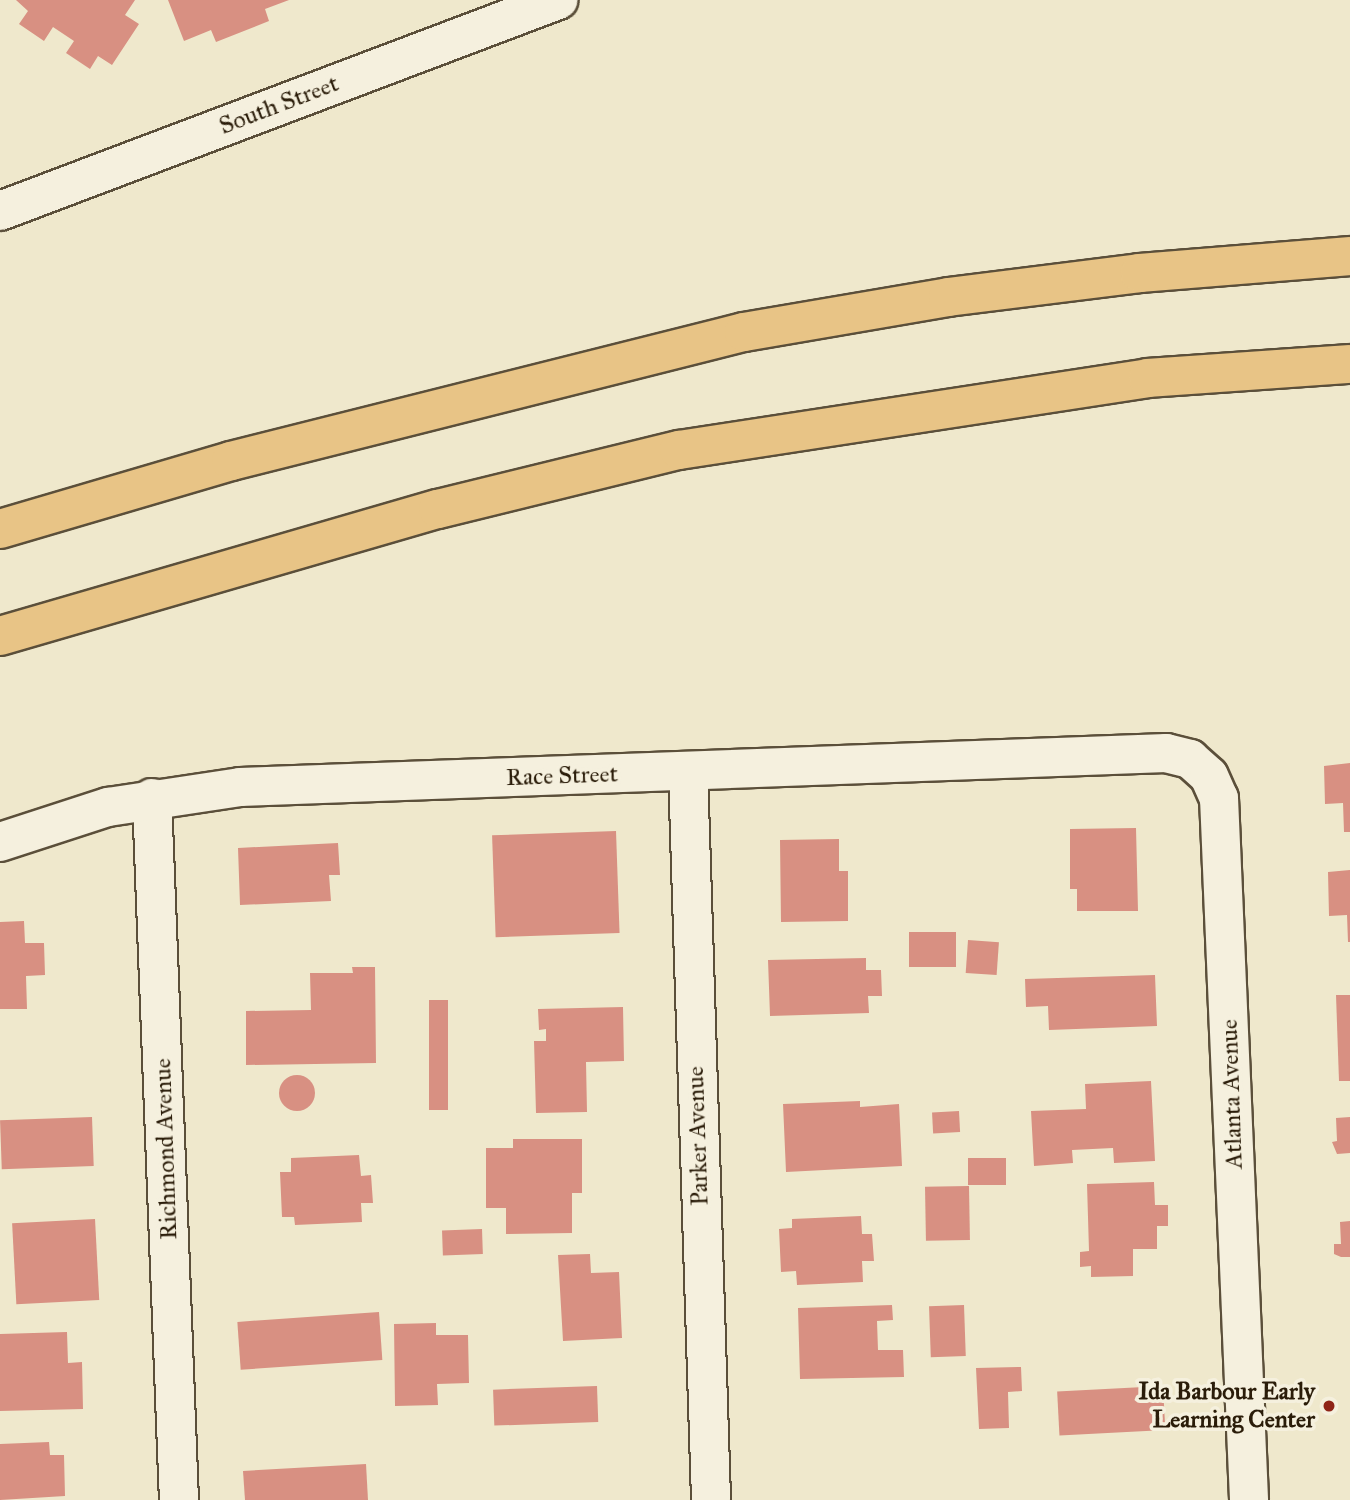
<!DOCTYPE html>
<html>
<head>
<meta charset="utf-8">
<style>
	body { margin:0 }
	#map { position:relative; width:1350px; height:1500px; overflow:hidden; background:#efe8cc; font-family:"IM FELL Great Primer",serif }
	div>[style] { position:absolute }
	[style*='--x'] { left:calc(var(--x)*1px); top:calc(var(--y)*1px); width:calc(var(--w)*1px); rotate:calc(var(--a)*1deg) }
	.building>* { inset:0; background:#d89082; transform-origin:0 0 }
	.round { border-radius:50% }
	.roads { filter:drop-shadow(2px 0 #5b4f3a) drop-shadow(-2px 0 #5b4f3a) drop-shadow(0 2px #5b4f3a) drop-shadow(0 -2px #5b4f3a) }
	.minor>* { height:38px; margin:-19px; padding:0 19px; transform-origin:19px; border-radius:19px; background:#f5f0de }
	.tertiary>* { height:38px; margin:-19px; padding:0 19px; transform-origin:19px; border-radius:19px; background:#f5f0de }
	.motorway>* { height:38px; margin:-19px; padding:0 19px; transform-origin:19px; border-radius:19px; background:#e8c486 }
	.dots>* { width:19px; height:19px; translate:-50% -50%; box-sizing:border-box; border:4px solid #f5f0de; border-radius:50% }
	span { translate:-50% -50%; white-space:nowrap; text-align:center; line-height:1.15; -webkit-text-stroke:7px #f5f0de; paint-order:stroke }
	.street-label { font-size:24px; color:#2a1c09 }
	.poi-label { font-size:24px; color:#2a1c09; font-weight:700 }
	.right { translate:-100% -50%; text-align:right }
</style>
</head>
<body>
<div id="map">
	<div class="building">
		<div style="clip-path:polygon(16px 0,135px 0,125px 15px,139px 24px,112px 65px,98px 56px,90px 69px,66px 53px,74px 41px,53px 27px,44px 41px,19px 24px,28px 11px)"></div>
		<div style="clip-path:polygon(168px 0,289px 0,265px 9px,269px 21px,216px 42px,211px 30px,184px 41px)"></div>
		<div style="clip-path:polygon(1350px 763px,1350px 832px,1344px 832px,1343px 803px,1325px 804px,1324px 766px)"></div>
		<div style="clip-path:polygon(1136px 828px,1138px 911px,1077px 911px,1077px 889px,1070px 889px,1070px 829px)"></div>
		<div style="left:616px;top:831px;width:102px;height:124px;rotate:88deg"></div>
		<div style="clip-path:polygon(839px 839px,839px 871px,848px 871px,848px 921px,781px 922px,780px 840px)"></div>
		<div style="clip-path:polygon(338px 843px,340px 875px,329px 875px,331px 901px,240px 905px,238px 848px)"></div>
		<div style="clip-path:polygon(1350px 870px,1350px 942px,1348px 942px,1347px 915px,1329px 916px,1328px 872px)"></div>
		<div style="clip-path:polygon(24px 921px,25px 943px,44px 943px,45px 975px,26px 976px,27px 1009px,0 1009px,0 922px)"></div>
		<div style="left:909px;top:932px;width:47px;height:35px"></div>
		<div style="left:968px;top:940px;width:31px;height:33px;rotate:4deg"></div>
		<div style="clip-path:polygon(866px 958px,866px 970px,881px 970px,882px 996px,868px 996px,869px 1013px,770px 1016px,768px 960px)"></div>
		<div style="clip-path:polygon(352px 967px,375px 967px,376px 1063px,246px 1065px,246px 1011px,311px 1010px,310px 973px,353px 973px)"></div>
		<div style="clip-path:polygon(1155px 975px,1157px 1026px,1049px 1030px,1048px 1006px,1026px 1007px,1025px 979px)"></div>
		<div style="clip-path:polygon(1336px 995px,1350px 995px,1350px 1081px,1339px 1081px)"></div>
		<div style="left:429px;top:1000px;width:19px;height:110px"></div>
		<div style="clip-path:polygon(623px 1007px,624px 1061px,586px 1062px,587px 1112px,536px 1113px,534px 1041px,546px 1041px,546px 1029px,539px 1030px,538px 1009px)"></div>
		<div class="round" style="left:279px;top:1075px;width:36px;height:36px"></div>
		<div style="clip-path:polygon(1151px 1081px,1155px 1161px,1114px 1163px,1113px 1148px,1072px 1150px,1073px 1163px,1034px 1166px,1031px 1111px,1086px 1109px,1085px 1084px)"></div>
		<div style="clip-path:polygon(860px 1101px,860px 1107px,899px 1104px,902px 1166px,786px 1172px,783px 1104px)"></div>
		<div style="left:959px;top:1111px;width:21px;height:27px;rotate:87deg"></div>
		<div style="left:92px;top:1117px;width:49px;height:92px;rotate:88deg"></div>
		<div style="clip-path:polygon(1350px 1117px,1350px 1153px,1337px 1154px,1332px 1142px,1337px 1141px,1336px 1118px)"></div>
		<div style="clip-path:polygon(513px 1139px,582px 1139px,582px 1193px,572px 1193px,572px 1233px,506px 1234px,506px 1208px,486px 1208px,486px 1148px,513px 1148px)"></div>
		<div style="clip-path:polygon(359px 1155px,361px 1176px,371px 1175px,373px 1203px,361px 1203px,362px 1222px,295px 1225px,294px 1217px,282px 1217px,280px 1172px,291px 1172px,291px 1158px)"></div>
		<div style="left:1006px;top:1158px;width:27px;height:38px;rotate:90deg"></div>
		<div style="clip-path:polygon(1154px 1182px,1155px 1205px,1168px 1205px,1168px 1226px,1157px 1226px,1157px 1249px,1133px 1249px,1133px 1276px,1091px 1277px,1091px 1266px,1080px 1267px,1080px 1252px,1089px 1251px,1087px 1184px)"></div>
		<div style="left:969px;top:1186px;width:54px;height:44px;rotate:89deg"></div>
		<div style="clip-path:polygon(861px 1216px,862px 1234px,872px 1234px,874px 1261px,862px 1261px,863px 1282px,797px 1285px,796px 1271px,781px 1272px,779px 1229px,792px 1228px,792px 1219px)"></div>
		<div style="left:95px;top:1219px;width:81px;height:83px;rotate:87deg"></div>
		<div style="clip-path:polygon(1350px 1221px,1350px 1257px,1341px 1257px,1334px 1254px,1334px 1244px,1341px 1244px,1340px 1222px)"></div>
		<div style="left:482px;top:1229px;width:25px;height:40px;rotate:88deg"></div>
		<div style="clip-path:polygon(590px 1254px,591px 1273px,619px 1272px,622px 1338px,563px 1341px,558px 1255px)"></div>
		<div style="clip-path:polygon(892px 1305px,893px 1320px,877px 1321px,878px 1350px,903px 1350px,904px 1377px,800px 1379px,798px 1308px)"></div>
		<div style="left:964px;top:1305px;width:51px;height:35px;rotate:88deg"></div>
		<div style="left:379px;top:1312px;width:48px;height:142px;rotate:86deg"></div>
		<div style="clip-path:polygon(436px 1323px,436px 1335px,468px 1335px,469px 1383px,437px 1384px,438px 1405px,395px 1406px,394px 1324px)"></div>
		<div style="clip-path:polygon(67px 1332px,68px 1363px,82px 1362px,83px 1409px,0 1411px,0 1334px)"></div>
		<div style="clip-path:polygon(1021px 1367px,1022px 1391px,1008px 1392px,1009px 1428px,979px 1429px,976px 1368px)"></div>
		<div style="left:597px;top:1386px;width:36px;height:104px;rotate:88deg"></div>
		<div style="left:1163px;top:1386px;width:44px;height:106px;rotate:87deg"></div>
		<div style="clip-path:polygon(49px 1442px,50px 1455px,64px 1455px,65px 1496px,0 1500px,0 1444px)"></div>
		<div style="clip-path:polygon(366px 1464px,368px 1500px,245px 1500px,243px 1471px)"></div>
	</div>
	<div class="roads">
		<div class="minor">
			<div style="--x:688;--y:771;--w:729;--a:88.19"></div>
			<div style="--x:152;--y:798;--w:703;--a:87.8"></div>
			<div style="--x:0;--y:842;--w:114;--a:-18"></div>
			<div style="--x:108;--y:807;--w:134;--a:-8.6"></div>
			<div style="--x:240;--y:787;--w:927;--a:-2.1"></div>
			<div style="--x:1166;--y:753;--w:25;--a:14"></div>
			<div style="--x:1190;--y:759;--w:25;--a:42"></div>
			<div style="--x:1209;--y:776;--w:24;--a:66"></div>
			<div style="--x:1219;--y:798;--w:703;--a:87.55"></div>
		</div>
		<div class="tertiary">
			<div style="--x:0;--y:211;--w:597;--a:-20.71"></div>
		</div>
		<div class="motorway">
			<div style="--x:0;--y:529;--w:241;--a:-16.4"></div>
			<div style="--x:231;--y:461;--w:529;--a:-14.12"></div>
			<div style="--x:744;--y:332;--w:207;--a:-9.7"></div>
			<div style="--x:948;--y:297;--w:193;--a:-7.1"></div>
			<div style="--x:1140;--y:273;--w:211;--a:-4.6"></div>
			<div style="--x:0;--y:636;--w:456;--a:-16.2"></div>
			<div style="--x:438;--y:509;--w:248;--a:-13.8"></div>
			<div style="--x:679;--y:450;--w:474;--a:-8.7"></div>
			<div style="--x:1148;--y:378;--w:202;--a:-4"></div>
		</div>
	</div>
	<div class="dots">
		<div style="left:1329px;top:1406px;background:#8f2418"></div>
	</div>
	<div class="street-label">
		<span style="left:279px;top:105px;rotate:-21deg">South Street</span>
		<span style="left:562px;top:776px;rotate:-2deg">Race Street</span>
		<span style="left:1232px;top:1094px;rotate:-92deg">Atlanta Avenue</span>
		<span style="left:698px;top:1136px;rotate:-92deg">Parker Avenue</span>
		<span style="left:166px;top:1149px;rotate:-92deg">Richmond Avenue</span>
	</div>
	<div class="poi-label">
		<span class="right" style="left:1315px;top:1406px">Ida Barbour Early<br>Learning Center</span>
	</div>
</div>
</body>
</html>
